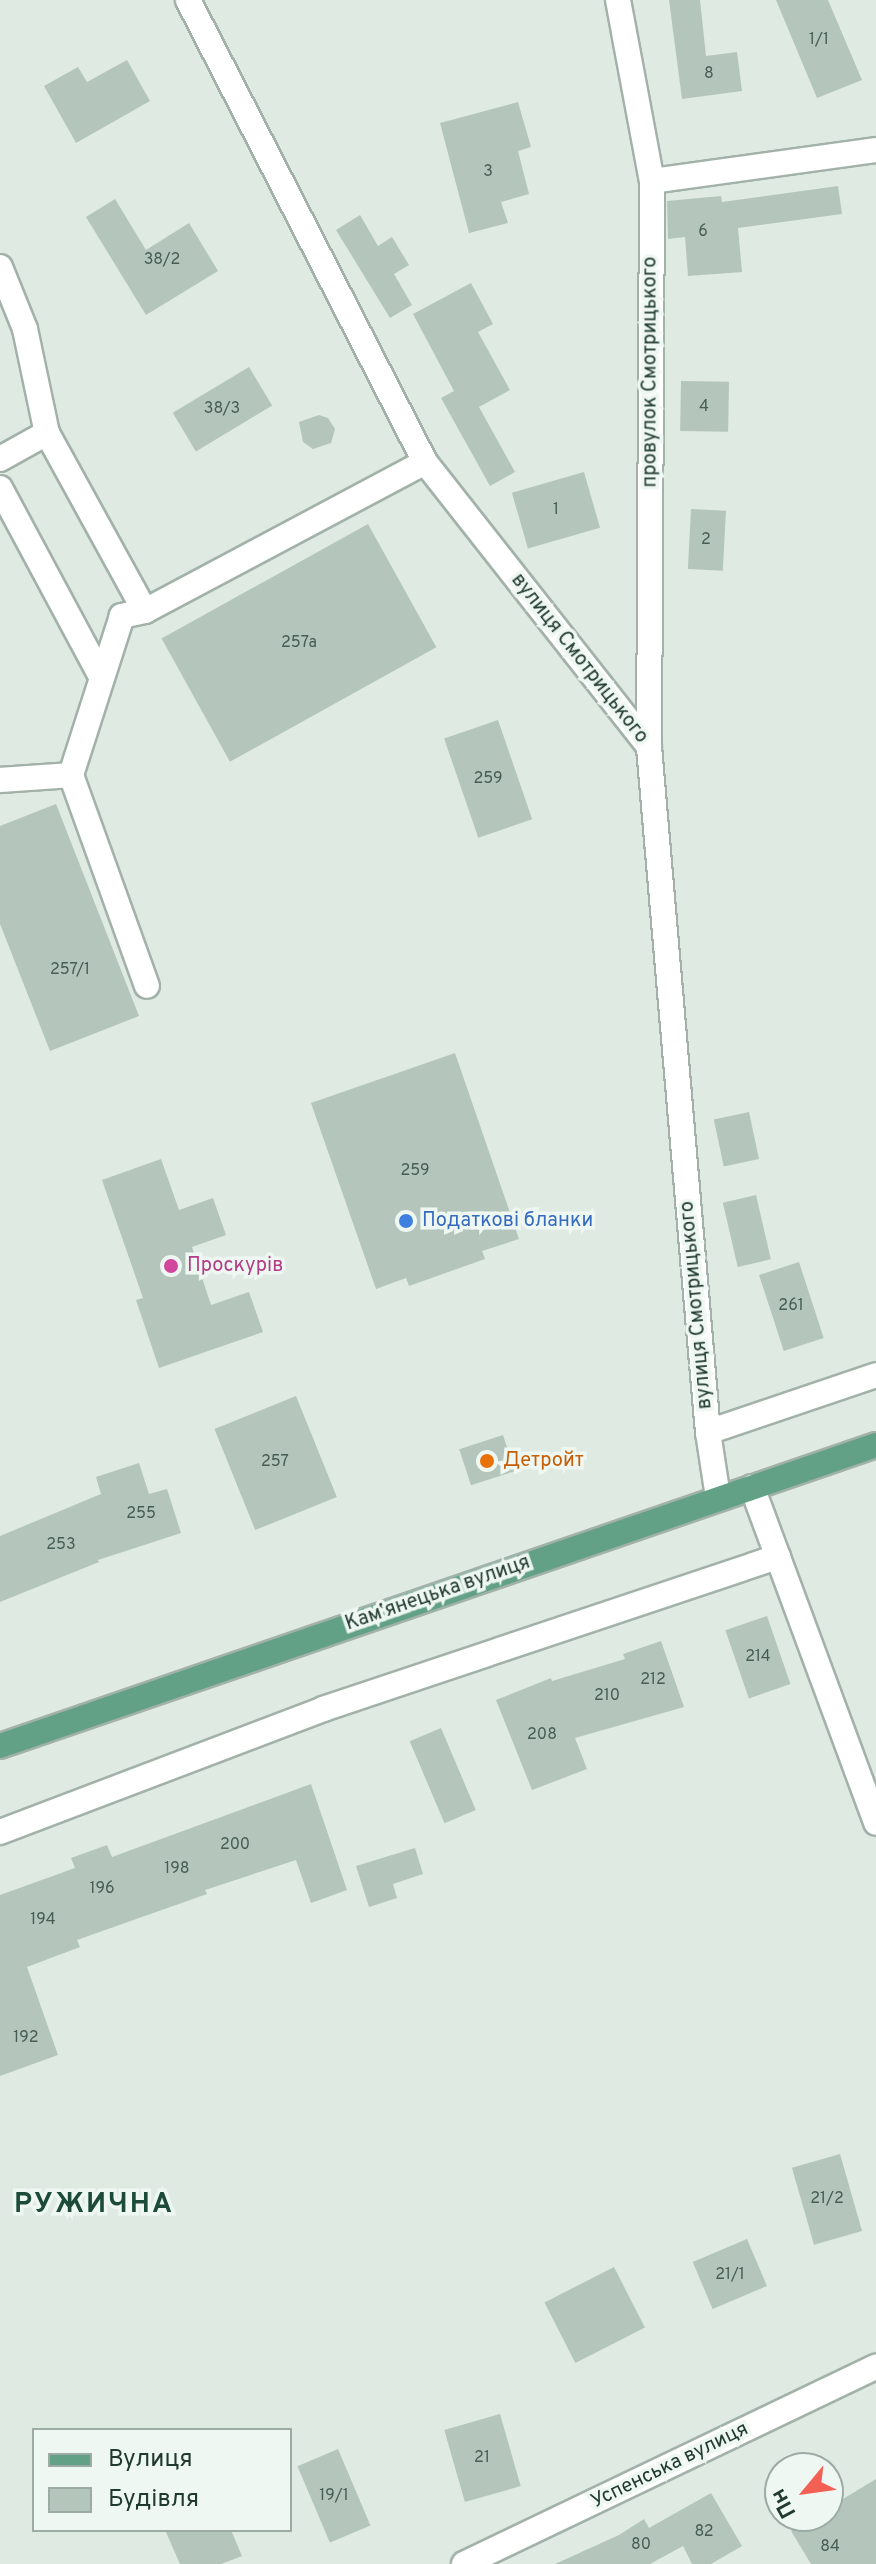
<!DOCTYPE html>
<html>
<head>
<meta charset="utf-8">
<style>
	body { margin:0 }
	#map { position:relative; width:876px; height:2564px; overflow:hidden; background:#dfeae3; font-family:Overpass,sans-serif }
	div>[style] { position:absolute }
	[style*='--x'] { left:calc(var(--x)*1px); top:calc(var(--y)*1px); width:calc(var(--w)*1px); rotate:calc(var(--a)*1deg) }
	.building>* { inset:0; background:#b4c5bc; transform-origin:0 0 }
	.roads { filter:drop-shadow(2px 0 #a2b2a9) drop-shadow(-2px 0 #a2b2a9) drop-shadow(0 2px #a2b2a9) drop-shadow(0 -2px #a2b2a9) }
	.minor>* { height:24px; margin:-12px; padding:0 12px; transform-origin:12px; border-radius:12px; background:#fff }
	.major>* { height:24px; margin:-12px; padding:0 12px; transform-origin:12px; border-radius:12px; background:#63a186 }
	.dots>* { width:22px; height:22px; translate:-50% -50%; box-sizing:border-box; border:4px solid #eff7f2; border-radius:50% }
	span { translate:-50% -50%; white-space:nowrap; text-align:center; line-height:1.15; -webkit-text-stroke:7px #eff7f2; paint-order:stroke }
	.number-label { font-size:16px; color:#455d52 }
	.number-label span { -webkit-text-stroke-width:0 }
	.street-label { font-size:20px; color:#203a2f }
	.shop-label { font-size:20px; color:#366cbe }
	.left { translate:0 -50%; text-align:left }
	.hotel-label { font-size:20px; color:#b23c85 }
	.food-label { font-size:20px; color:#c56008 }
	.district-label { font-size:28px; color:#1c4c38; font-weight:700; letter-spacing:2px }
	.legend { position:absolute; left:32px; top:2428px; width:260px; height:104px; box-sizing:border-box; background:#eff7f2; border:2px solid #9caba4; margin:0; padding:10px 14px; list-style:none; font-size:24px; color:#203a2f }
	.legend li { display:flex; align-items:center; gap:16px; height:40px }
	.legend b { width:40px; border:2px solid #9caba4 }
	.north { position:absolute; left:764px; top:2452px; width:80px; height:80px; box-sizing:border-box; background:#eff7f2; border:2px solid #9caba4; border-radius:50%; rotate:241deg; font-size:22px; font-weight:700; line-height:32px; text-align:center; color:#203a2f }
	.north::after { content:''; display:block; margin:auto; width:28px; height:36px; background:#f36054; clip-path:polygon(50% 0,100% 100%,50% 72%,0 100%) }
</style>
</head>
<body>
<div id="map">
	<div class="building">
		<div style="clip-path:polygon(669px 0,700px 0,706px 56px,737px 52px,742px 91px,682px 99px)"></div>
		<div style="clip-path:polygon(776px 0,828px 0,862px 80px,817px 98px)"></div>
		<div style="clip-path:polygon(127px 60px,150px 101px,76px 143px,44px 86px,78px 67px,87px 82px)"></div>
		<div style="clip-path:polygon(518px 102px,531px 147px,518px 151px,529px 194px,501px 202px,508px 223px,469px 233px,440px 123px)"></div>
		<div style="clip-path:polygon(838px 186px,842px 214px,738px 228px,742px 272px,688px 276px,685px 237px,668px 239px,667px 201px,721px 196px,722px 202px)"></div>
		<div style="clip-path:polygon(115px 199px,146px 250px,189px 223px,218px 271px,146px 315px,86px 217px)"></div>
		<div style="clip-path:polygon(360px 215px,378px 246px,392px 237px,409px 265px,394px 274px,412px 305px,390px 318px,336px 230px)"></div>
		<div style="clip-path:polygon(471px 283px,493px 324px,478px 332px,510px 390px,479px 407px,515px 472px,490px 486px,441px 398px,454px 391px,413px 314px)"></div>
		<div style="left:249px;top:367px;width:45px;height:89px;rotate:59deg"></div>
		<div style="left:681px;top:381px;width:48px;height:50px;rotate:1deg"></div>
		<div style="clip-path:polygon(319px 415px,328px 418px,335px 429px,331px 443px,313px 449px,303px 442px,299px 422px)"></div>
		<div style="left:584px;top:472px;width:58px;height:75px;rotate:74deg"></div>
		<div style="left:691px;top:509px;width:35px;height:60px;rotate:3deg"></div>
		<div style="left:368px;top:524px;width:141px;height:236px;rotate:61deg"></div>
		<div style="left:498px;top:720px;width:105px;height:57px;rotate:71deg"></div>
		<div style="clip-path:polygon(56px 804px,139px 1016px,50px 1051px,0 924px,0 826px)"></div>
		<div style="clip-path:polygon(455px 1053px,519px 1239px,482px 1251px,485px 1259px,409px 1286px,406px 1278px,376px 1289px,311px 1103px)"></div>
		<div style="left:749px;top:1112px;width:48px;height:36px;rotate:78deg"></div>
		<div style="clip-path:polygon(161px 1159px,179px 1210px,213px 1198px,226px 1235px,192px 1247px,211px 1305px,249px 1292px,263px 1332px,159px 1368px,136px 1300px,143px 1298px,102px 1180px)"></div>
		<div style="left:756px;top:1195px;width:66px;height:34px;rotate:77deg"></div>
		<div style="left:799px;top:1262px;width:80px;height:42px;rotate:72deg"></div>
		<div style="left:296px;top:1396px;width:109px;height:88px;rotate:68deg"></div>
		<div style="left:503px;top:1435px;width:38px;height:46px;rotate:72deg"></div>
		<div style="clip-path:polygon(139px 1463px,149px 1494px,167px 1489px,181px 1533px,98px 1560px,99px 1562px,0 1602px,0 1536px,101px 1494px,96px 1477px)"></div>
		<div style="left:767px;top:1616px;width:72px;height:44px;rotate:71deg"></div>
		<div style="clip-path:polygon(661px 1641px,684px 1707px,575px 1738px,587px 1769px,532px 1790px,496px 1700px,551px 1678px,552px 1681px,625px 1659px,623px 1654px)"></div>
		<div style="left:441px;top:1728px;width:89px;height:34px;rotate:67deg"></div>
		<div style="clip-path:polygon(311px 1784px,347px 1890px,311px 1903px,296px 1860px,205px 1890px,207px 1894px,77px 1940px,80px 1947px,27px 1967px,58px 2055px,0 2076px,0 1895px,75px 1868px,71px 1858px,107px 1845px,112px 1857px)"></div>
		<div style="clip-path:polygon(415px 1848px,423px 1874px,393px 1884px,397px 1898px,369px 1907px,356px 1866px)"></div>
		<div style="left:840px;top:2154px;width:80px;height:50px;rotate:74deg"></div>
		<div style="left:747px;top:2239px;width:51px;height:59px;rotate:67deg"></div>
		<div style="left:614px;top:2267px;width:68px;height:78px;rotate:63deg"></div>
		<div style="left:500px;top:2414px;width:75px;height:58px;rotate:74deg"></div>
		<div style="left:338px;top:2449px;width:83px;height:44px;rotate:67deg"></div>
		<div style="clip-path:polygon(876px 2479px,876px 2564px,811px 2564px,791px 2531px,816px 2516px,828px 2516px,828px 2508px)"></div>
		<div style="clip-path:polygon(711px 2493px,742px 2546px,711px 2564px,692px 2564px,683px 2546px,650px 2564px,555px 2564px,619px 2535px,644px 2519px,649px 2528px)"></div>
		<div style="clip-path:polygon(165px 2530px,231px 2530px,242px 2556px,221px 2564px,180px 2564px)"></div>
	</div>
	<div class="roads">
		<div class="minor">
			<div style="--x:188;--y:0;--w:519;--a:62.84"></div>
			<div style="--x:425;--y:462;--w:362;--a:51.8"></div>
			<div style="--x:649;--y:747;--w:688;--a:85.08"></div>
			<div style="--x:708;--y:1432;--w:66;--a:81.3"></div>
			<div style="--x:618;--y:0;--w:184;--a:79.4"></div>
			<div style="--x:652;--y:181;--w:566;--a:90.3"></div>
			<div style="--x:652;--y:181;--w:226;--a:-7.9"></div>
			<div style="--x:0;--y:267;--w:67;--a:68"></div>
			<div style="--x:25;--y:329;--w:106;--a:78.1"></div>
			<div style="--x:47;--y:433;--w:203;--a:61.2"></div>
			<div style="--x:145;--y:611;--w:317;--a:-28"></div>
			<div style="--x:0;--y:459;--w:54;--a:-29"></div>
			<div style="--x:0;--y:488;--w:213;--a:61.8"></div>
			<div style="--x:145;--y:611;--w:24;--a:168"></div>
			<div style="--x:122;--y:616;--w:167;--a:107.8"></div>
			<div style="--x:71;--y:775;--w:224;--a:70.2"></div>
			<div style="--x:0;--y:780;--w:71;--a:-4"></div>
			<div style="--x:708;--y:1432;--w:177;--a:-18.7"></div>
			<div style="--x:752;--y:1487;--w:358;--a:69.7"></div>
			<div style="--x:0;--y:1832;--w:346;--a:-20.8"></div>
			<div style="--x:323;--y:1709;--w:480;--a:-18.5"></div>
			<div style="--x:464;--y:2564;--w:457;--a:-25.6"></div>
		</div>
		<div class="major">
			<div style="--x:0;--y:1746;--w:926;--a:-18.96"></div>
		</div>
	</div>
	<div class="dots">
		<div style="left:406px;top:1221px;background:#3f7fe0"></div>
		<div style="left:171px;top:1266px;background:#d1479c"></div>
		<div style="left:487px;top:1461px;background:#e8710a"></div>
	</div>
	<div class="number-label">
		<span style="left:819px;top:40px">1/1</span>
		<span style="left:709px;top:74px">8</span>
		<span style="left:488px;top:172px">3</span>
		<span style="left:703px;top:232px">6</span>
		<span style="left:162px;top:260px">38/2</span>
		<span style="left:704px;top:407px">4</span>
		<span style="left:222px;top:409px">38/3</span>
		<span style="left:556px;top:510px">1</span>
		<span style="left:706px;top:540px">2</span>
		<span style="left:299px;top:643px">257а</span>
		<span style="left:488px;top:779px">259</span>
		<span style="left:70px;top:970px">257/1</span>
		<span style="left:415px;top:1171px">259</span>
		<span style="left:791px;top:1306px">261</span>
		<span style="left:275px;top:1462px">257</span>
		<span style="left:141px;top:1514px">255</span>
		<span style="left:61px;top:1545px">253</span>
		<span style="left:758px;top:1657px">214</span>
		<span style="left:653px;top:1680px">212</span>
		<span style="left:607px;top:1696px">210</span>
		<span style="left:542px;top:1735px">208</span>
		<span style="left:235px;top:1845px">200</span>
		<span style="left:177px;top:1869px">198</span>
		<span style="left:102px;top:1889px">196</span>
		<span style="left:43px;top:1920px">194</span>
		<span style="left:26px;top:2038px">192</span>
		<span style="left:827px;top:2199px">21/2</span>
		<span style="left:730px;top:2275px">21/1</span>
		<span style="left:482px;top:2458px">21</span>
		<span style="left:334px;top:2496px">19/1</span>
		<span style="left:704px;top:2532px">82</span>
		<span style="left:641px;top:2545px">80</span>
		<span style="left:830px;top:2547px">84</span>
	</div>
	<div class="street-label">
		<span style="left:651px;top:372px;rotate:-90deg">провулок Смотрицького</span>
		<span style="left:579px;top:659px;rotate:52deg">вулиця Смотрицького</span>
		<span style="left:697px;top:1305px;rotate:-95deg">вулиця Смотрицького</span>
		<span style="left:438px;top:1594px;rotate:-19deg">Камʼянецька вулиця</span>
		<span style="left:670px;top:2466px;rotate:-26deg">Успенська вулиця</span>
	</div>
	<div class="shop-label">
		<span class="left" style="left:422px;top:1221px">Податкові бланки</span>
	</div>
	<div class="hotel-label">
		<span class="left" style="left:187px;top:1266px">Проскурів</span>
	</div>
	<div class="food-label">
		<span class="left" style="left:503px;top:1461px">Детройт</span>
	</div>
	<div class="district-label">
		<span style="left:94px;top:2205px">РУЖИЧНА</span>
	</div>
	<ul class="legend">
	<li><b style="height:10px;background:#63a186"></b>Вулиця</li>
	<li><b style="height:22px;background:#b4c5bc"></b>Будівля</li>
	</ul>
	<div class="north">Пн</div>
</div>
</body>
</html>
